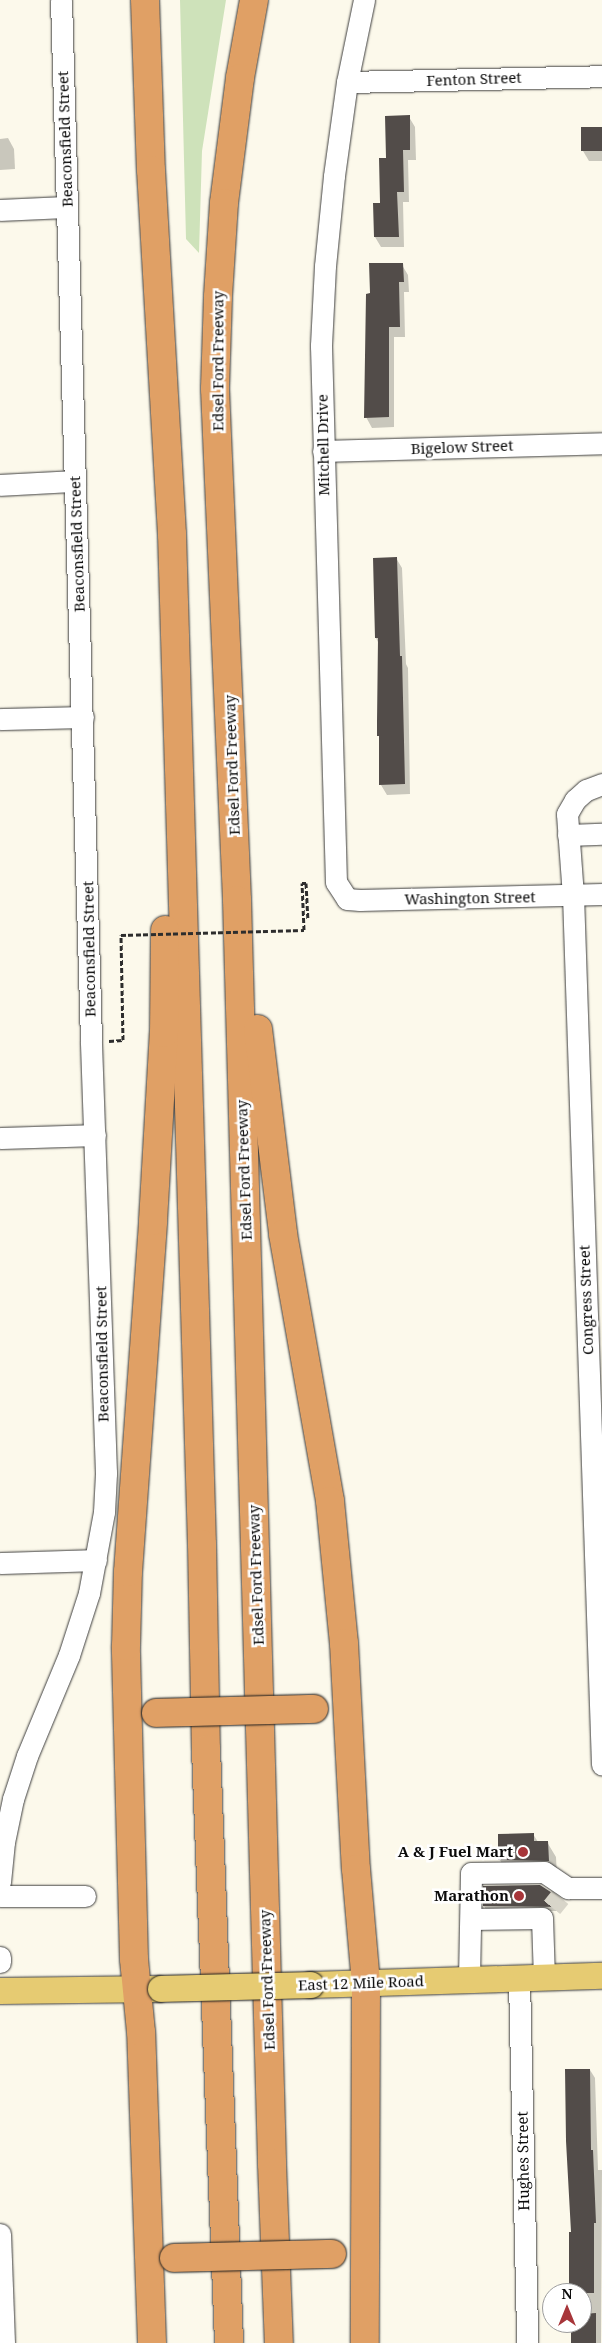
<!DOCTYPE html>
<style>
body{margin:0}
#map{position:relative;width:602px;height:2343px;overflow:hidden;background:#fcf9eb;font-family:"Noto Serif",serif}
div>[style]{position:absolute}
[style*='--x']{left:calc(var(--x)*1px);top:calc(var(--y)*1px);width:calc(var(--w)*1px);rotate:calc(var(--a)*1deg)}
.green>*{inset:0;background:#cee2ba}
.shadow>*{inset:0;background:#0003}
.building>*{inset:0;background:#524c49;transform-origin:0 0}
.minor-tunnel>*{height:21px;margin-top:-10.5px;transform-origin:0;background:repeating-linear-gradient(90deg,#d8d5c9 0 21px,transparent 0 32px)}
.path>*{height:3px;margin-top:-1.5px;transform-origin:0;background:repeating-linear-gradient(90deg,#2d2d2d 0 5px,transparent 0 7.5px)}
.roads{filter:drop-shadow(0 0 1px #3e3e3e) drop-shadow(0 0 1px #3e3e3e)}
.minor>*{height:21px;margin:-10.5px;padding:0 10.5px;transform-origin:10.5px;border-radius:10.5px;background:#fff}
.major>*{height:26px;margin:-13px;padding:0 13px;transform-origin:13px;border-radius:13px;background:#e6cb72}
.highway>*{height:28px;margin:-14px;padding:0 14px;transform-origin:14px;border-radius:14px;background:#e0a065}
.path-bridge>*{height:3px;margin-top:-1.5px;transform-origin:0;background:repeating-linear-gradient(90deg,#2d2d2d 0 5px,transparent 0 7.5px)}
.bridges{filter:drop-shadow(0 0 1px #1c1c1c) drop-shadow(0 0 1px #1c1c1c)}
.major-bridge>*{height:26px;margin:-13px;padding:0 13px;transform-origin:13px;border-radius:13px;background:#e6cb72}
.highway-bridge>*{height:28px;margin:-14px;padding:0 14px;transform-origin:14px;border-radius:14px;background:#e0a065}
.dots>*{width:14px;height:14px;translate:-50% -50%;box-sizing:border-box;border:2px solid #fff;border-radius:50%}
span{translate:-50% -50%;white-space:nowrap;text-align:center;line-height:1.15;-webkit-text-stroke:5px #fff;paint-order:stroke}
.street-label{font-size:15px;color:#0b0b0b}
.poi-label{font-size:15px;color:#0b0b0b;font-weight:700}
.right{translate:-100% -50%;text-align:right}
.north{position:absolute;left:542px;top:2283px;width:50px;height:50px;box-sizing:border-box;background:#fff;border:1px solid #9d9d9d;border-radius:50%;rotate:0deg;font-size:14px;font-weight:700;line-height:20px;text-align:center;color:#0b0b0b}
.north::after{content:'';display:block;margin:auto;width:18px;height:22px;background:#a7363a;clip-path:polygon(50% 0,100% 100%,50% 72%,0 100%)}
</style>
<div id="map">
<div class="green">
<i style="clip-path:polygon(180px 0,226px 0,202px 151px,199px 253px,186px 239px)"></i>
</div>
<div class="shadow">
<i style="clip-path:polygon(409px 117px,415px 127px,416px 160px,408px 160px,409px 202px,403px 202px,404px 247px,381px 247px,375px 237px,375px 204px,381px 204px,388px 159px)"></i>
<i style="clip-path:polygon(602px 129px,602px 161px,589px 161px,583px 151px)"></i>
<i style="clip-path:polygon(8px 138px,14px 149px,15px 169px,0 170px,0 139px)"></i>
<i style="clip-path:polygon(402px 265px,408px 275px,409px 292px,404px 292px,405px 337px,394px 337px,394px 427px,372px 428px,366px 417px,371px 295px)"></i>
<i style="clip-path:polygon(396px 558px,402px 568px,406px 664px,408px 668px,410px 794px,387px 795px,381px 785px,379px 644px,376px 638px,374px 559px)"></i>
<i style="clip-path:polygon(533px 1834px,538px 1842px,547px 1842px,556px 1857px,557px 1876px,509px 1875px,500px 1860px)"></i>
<i style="clip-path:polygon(559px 1899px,562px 1911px,487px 1911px,484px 1906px)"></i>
<i style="clip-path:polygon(590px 2070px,595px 2078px,598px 2170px,602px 2170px,601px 2343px,574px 2343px,572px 2323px,582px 2323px,582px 2293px,571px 2293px,572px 2233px)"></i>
</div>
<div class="building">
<i style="clip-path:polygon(410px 115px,410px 150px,403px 150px,404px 192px,397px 192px,399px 237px,374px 237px,373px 203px,380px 203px,379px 158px,386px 158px,385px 116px)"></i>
<i style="left:602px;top:127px;width:24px;height:21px;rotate:90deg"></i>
<i style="clip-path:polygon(369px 263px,403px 263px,404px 282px,399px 282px,400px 327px,389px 327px,389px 417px,364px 418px,366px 294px,370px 293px)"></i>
<i style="clip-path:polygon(397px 557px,400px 656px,402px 656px,405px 784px,379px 785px,379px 736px,377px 736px,377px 722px,378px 638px,375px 638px,373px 558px)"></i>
<i style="clip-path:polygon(534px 1833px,534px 1841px,548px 1841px,549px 1861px,498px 1860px,498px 1834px)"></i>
<i style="clip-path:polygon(540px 1885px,560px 1898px,560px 1907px,483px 1906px,483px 1886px)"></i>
<i style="clip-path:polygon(565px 2069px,590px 2069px,591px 2150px,593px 2150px,596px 2223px,594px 2223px,594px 2293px,569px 2293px,569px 2232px,571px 2232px,566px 2141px)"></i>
<i style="clip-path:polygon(596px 2313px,596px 2343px,571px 2343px,571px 2323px,582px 2323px,582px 2314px)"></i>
</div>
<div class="minor-tunnel">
<i style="--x:552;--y:1907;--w:13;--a:-51"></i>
</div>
<div class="path">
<i style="--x:304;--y:930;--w:47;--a:-92.4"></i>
<i style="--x:302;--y:883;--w:4;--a:0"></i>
<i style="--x:306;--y:883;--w:36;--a:87"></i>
<i style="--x:109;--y:1041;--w:14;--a:-4"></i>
<i style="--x:123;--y:1040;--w:105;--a:-91.1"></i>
</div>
<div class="roads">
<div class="minor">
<i style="--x:364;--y:0;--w:84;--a:101.7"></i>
<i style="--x:347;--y:82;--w:95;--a:97.9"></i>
<i style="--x:334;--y:176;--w:90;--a:95.7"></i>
<i style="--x:325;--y:266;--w:80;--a:92.9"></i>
<i style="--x:321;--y:346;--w:536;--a:88.4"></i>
<i style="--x:336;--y:882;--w:20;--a:57"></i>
<i style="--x:347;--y:899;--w:13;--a:4"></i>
<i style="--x:360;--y:900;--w:242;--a:-1.4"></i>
<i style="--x:347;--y:82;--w:255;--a:-1.3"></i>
<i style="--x:0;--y:210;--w:66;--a:-2.6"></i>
<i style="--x:323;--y:451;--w:279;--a:-1.6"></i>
<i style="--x:0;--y:485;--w:75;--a:-3.1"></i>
<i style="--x:0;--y:719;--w:83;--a:-1.4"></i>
<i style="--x:602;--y:784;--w:17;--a:159"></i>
<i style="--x:586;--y:790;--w:15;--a:138"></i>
<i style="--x:575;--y:800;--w:16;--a:120"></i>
<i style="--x:567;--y:814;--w:81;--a:85.8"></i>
<i style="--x:573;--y:895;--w:870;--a:88.09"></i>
<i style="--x:568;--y:835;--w:34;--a:-2"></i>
<i style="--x:0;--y:1138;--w:95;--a:-1.8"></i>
<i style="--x:0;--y:1563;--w:96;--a:-1.8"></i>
<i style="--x:0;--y:1882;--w:40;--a:-84.3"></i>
<i style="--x:4;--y:1842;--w:44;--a:-78.2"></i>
<i style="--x:13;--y:1799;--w:45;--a:-72"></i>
<i style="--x:27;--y:1756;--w:109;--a:-67.4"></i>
<i style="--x:69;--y:1655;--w:65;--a:-72.1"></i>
<i style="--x:89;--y:1593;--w:82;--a:-79.5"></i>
<i style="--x:104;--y:1512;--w:39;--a:-87"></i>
<i style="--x:106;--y:1473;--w:432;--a:-92"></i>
<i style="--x:91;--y:1041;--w:1041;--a:-91.65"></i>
<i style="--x:0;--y:1896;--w:85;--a:0"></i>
<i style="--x:471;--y:1919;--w:71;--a:-0.8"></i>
<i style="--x:542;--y:1918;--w:60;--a:88.1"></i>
<i style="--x:0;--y:1957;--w:5;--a:90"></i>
<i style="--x:469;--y:1979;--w:106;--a:-88.9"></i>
<i style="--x:471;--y:1873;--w:73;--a:-0.8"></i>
<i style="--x:544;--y:1872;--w:29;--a:34"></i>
<i style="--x:568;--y:1888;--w:34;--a:0"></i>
<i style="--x:519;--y:1979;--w:364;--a:88.7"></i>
<i style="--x:0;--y:2234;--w:109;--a:87.9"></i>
</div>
<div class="major">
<i style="--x:311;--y:1985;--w:291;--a:-1.8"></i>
<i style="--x:0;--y:1991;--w:158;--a:-0.7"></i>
</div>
<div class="highway">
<i style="--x:145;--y:0;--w:170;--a:88"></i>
<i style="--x:151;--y:170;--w:365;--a:86.7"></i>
<i style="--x:172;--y:534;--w:1010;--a:88.3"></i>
<i style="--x:202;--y:1544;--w:205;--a:88.9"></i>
<i style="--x:206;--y:1749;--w:594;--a:87.78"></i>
<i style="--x:254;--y:0;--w:79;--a:100.2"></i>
<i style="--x:240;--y:78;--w:126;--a:97.3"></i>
<i style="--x:224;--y:203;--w:94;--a:93.7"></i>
<i style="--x:218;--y:297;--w:92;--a:91.9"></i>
<i style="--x:215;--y:389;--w:511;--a:87.53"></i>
<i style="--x:237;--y:900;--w:1264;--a:88.41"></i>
<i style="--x:272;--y:2164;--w:179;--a:87.8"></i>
<i style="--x:258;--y:1029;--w:207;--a:83"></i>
<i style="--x:283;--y:1234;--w:271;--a:80"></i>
<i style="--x:330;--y:1501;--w:143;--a:84.4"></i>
<i style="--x:344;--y:1643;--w:226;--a:87"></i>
<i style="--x:356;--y:1869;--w:115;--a:85"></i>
<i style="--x:366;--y:1984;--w:359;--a:90.2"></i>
<i style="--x:152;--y:2343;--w:311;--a:-92"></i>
<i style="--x:141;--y:2032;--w:73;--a:-95.5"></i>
<i style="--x:134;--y:1959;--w:313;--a:-91.5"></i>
<i style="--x:126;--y:1646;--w:74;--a:-88.5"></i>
<i style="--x:128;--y:1572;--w:352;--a:-85.9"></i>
<i style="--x:153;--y:1221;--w:188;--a:-86.7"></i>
<i style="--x:164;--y:1033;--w:103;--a:-89.4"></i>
</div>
</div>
<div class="path-bridge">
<i style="--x:121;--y:935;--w:183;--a:-1.6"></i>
</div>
<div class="bridges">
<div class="major-bridge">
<i style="--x:161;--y:1989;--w:150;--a:-1.5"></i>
</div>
<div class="highway-bridge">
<i style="--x:156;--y:1713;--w:158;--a:-1.5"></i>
<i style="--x:174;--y:2258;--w:158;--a:-1.5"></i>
</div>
</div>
<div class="dots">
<i style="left:523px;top:1852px;background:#a7363a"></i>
<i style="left:519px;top:1896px;background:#a7363a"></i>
</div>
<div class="street-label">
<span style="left:474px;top:79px;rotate:-2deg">Fenton Street</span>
<span style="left:65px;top:139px;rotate:-92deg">Beaconsfield Street</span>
<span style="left:218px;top:361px;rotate:-90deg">Edsel Ford Freeway</span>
<span style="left:323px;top:445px;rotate:-91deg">Mitchell Drive</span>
<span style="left:462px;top:447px;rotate:-2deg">Bigelow Street</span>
<span style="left:77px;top:544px;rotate:-92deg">Beaconsfield Street</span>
<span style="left:232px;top:765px;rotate:-92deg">Edsel Ford Freeway</span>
<span style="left:470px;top:898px;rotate:-1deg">Washington Street</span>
<span style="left:89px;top:949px;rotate:-91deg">Beaconsfield Street</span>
<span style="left:244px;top:1170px;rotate:-92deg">Edsel Ford Freeway</span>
<span style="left:586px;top:1300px;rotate:-92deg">Congress Street</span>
<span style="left:102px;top:1354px;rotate:-91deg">Beaconsfield Street</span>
<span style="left:256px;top:1575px;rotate:-92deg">Edsel Ford Freeway</span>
<span style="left:267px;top:1980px;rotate:-92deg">Edsel Ford Freeway</span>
<span style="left:361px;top:1983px;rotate:-2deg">East 12 Mile Road</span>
<span style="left:523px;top:2161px;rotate:-91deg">Hughes Street</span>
</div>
<div class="poi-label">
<span class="right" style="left:513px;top:1852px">A &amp; J Fuel Mart</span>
<span class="right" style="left:509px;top:1896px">Marathon</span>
</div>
<div class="north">N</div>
</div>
